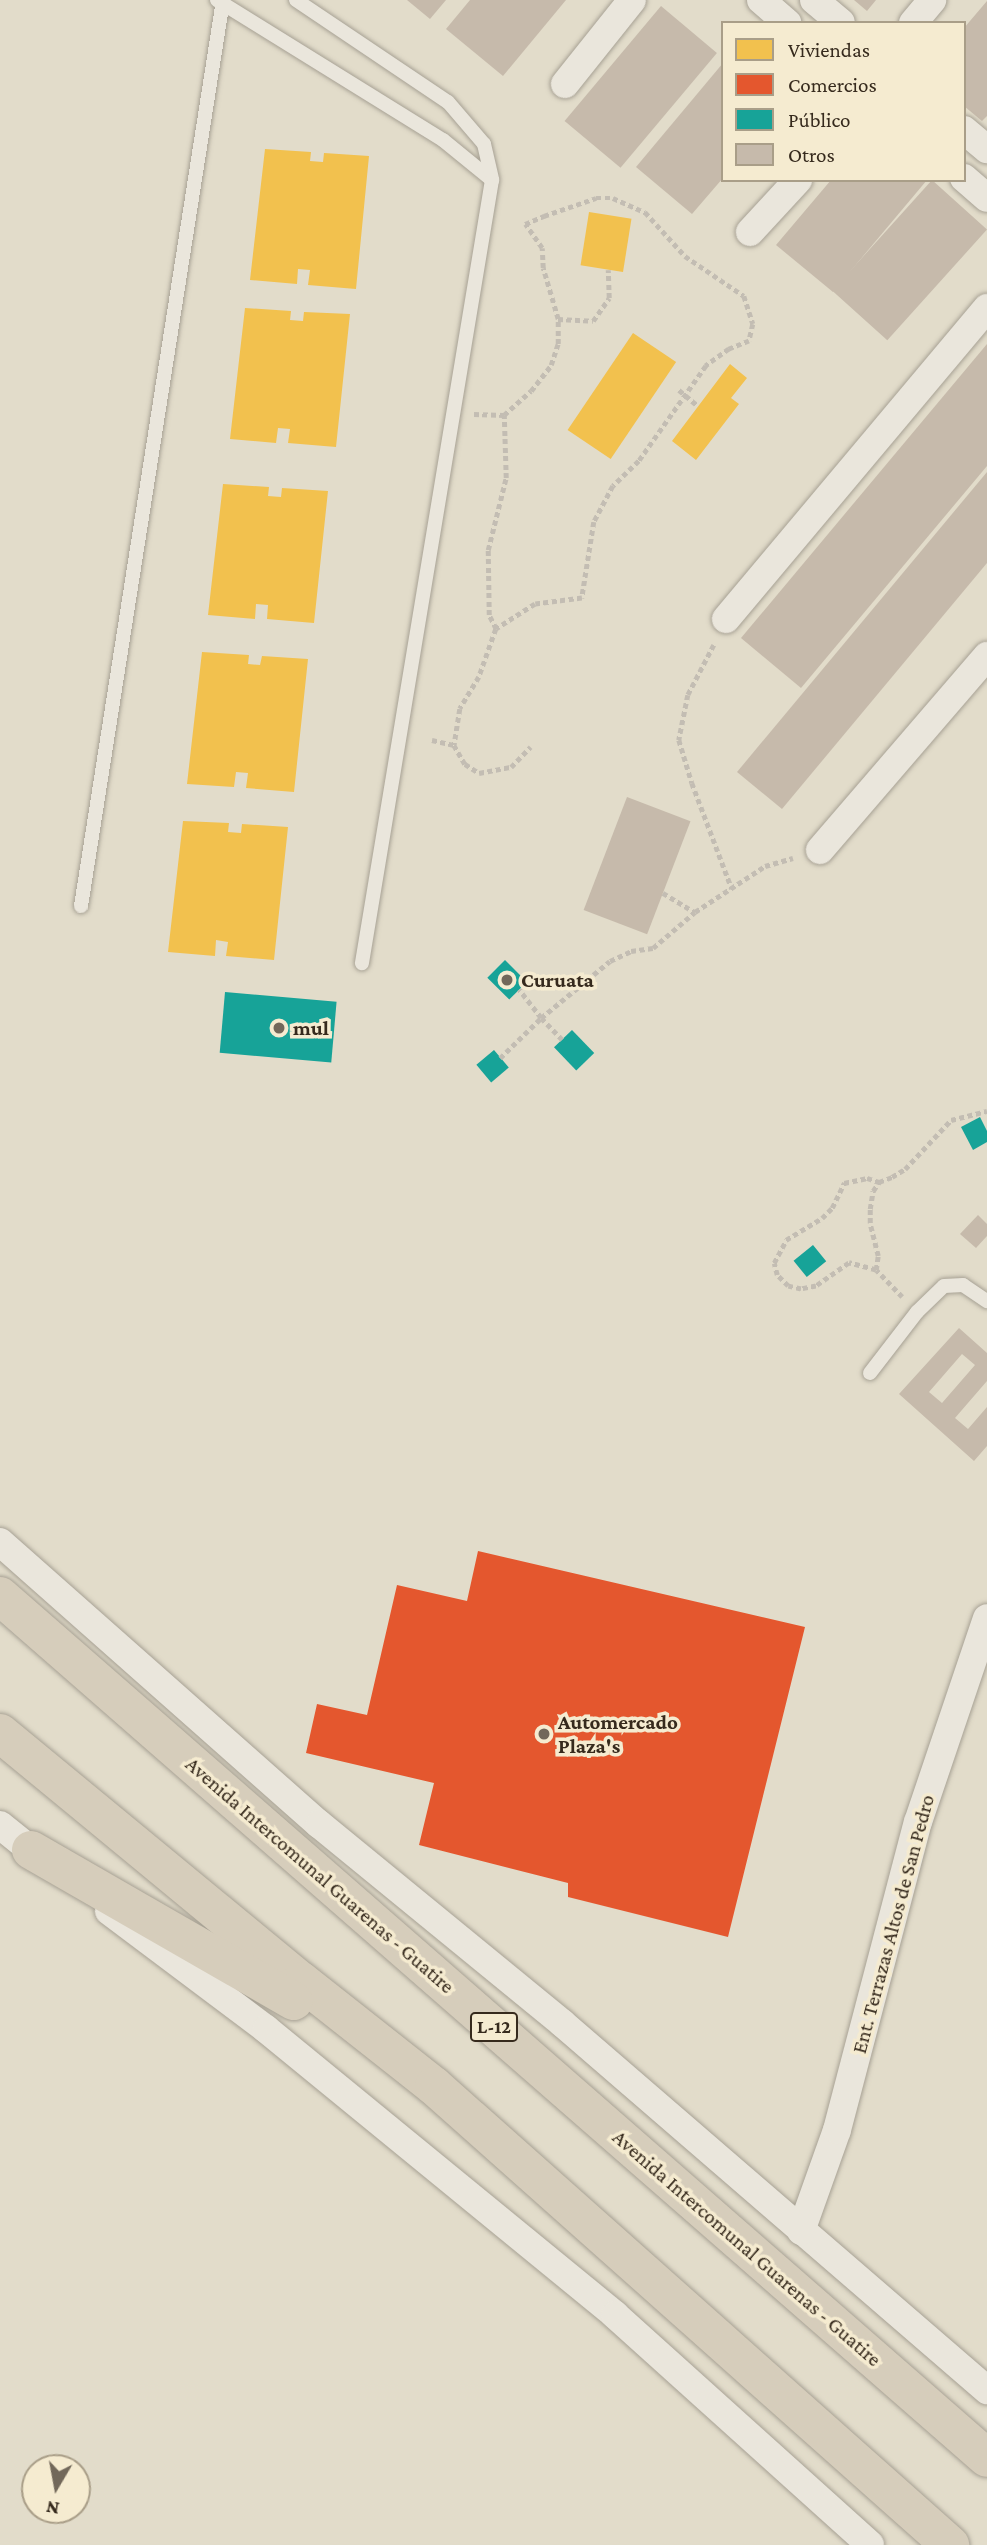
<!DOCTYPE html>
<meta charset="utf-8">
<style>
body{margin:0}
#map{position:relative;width:987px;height:2545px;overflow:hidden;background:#e2dcca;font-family:"Crimson Pro",serif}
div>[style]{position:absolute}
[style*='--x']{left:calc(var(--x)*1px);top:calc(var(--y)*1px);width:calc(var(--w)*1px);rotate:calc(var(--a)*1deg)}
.homes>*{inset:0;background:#f2c14e;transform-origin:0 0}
.shops>*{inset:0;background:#e4572e}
.public>*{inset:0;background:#17a398;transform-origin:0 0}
.building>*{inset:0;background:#c6baab;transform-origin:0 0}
.path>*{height:4.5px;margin-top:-2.25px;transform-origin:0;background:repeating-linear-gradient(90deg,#c3bdb3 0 5px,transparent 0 8.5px)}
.roads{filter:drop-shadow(0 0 2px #a7a194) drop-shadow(0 0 2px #a7a194)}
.lane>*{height:14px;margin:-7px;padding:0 7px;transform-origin:7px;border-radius:7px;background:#eae6dc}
.street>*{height:28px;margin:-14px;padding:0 14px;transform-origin:14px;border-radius:14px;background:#eae6dc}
.highway>*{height:38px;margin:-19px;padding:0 19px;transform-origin:19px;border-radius:19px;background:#d6cdbb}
.dots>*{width:19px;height:19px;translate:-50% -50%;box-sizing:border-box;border:4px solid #f5ebd0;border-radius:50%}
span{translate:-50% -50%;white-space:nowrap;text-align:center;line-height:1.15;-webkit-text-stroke:7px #f5ebd0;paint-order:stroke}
.shield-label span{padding:2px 5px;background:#f5ebd0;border:2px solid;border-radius:5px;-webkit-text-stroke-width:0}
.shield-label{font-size:19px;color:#362a1d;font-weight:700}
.poi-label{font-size:21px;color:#362a1d;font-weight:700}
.left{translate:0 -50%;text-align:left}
.street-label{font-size:21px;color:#362a1d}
.legend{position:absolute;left:721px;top:21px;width:245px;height:161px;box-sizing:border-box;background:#f5ebd0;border:2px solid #a99e88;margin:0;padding:9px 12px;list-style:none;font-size:21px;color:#362a1d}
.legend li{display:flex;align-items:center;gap:14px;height:35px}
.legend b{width:35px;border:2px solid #a99e88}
.north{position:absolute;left:21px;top:2454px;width:70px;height:70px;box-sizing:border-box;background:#f5ebd0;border:2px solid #a99e88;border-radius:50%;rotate:190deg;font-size:19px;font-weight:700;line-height:28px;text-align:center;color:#362a1d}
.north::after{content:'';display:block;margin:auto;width:24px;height:32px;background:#72685a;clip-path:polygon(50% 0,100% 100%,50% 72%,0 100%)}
</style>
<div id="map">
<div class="homes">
<i style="clip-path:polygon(265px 149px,311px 152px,310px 161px,323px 162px,324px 153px,369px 156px,356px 289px,308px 285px,310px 270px,298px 269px,297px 284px,250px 280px)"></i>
<i style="left:589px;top:212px;width:43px;height:54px;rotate:9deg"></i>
<i style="clip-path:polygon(245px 308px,291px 311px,290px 320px,303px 321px,304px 312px,350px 314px,336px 447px,288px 443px,290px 429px,278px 428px,276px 443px,230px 439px)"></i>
<i style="left:633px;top:333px;width:52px;height:117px;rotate:34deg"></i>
<i style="clip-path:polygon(730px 364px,747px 378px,731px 398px,739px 404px,696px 460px,672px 441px)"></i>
<i style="clip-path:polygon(223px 484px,269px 487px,268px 496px,281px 497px,282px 488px,328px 491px,314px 623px,267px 619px,268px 605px,256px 604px,255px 619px,208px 615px)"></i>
<i style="clip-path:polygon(202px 652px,249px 655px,248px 664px,260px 665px,262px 656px,308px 659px,294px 792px,246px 788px,248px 773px,236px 772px,234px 787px,187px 784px)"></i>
<i style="clip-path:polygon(183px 821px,229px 823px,228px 832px,241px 833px,242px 824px,288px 827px,274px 960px,226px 956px,228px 942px,216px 940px,215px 956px,168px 952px)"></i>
</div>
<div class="shops">
<i style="clip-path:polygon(478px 1551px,805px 1627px,728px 1937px,568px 1897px,568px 1883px,419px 1845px,434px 1783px,306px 1753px,317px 1704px,367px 1715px,397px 1585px,467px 1601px)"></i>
</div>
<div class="public">
<i style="left:505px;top:960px;width:31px;height:25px;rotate:45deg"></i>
<i style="left:225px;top:992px;width:112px;height:61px;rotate:5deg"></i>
<i style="left:572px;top:1030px;width:32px;height:25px;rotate:46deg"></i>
<i style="left:494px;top:1050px;width:23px;height:23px;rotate:50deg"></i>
<i style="clip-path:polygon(980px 1117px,987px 1131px,987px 1142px,973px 1150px,961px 1127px)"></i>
<i style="left:813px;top:1245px;width:21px;height:25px;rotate:51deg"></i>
</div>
<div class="building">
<i style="clip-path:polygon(407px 0,446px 0,430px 19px)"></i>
<i style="clip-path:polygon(470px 0,566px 0,503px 76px,446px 29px)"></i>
<i style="clip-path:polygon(854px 0,876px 0,867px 11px)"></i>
<i style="clip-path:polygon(987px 1px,987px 116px,982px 121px,964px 106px,964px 28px)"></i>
<i style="left:661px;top:6px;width:73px;height:150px;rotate:40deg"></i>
<i style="clip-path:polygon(723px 63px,723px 178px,692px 214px,636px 167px)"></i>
<i style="clip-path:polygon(831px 180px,927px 180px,833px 292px,776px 245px)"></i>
<i style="left:932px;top:180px;width:74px;height:149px;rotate:42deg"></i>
<i style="clip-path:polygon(987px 344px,987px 466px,801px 688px,741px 638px)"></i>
<i style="clip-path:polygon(987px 472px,987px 563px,782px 809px,737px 772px)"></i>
<i style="left:627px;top:797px;width:68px;height:121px;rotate:21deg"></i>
<i style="clip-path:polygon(978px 1215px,987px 1224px,987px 1236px,976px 1248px,960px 1234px)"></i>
<i style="clip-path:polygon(evenodd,959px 1328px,987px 1353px,987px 1381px,955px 1418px,968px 1429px,987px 1407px,987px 1446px,974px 1461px,899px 1394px,959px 1328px,962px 1354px,975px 1365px,942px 1403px,929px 1392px,962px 1354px)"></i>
</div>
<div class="path">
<i style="--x:558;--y:319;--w:35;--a:3"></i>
<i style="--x:593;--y:321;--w:28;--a:-55"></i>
<i style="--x:609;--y:298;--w:28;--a:-92"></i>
<i style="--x:679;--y:390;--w:25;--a:40"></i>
<i style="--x:474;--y:414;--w:30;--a:2"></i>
<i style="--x:504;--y:415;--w:36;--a:-42"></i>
<i style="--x:531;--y:391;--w:33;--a:-52"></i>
<i style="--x:551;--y:365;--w:22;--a:-72"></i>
<i style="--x:558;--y:344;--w:25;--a:-90"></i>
<i style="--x:558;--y:319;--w:53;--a:-106.4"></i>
<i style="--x:543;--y:268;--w:20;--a:-93"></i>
<i style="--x:542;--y:248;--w:29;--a:-125"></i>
<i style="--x:525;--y:224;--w:21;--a:-23"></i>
<i style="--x:544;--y:216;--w:55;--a:-19.1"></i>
<i style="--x:596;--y:198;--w:17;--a:0"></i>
<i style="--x:613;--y:198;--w:35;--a:24"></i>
<i style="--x:645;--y:212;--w:59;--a:47.7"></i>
<i style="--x:685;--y:256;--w:71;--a:34.1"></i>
<i style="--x:744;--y:296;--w:29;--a:72"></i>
<i style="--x:753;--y:324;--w:17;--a:103"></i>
<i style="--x:749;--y:341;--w:22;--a:158"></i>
<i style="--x:729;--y:349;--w:29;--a:144"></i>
<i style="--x:706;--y:366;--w:116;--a:125.2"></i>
<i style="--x:639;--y:461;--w:36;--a:136"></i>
<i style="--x:613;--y:486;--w:41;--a:117.8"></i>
<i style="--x:594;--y:522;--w:77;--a:99"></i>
<i style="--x:582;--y:598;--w:47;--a:172.7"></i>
<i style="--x:535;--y:604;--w:46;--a:147.3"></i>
<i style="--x:496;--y:629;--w:51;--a:109.5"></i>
<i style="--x:479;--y:677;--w:37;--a:121"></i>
<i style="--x:460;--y:709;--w:36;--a:99"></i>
<i style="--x:454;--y:745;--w:22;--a:60"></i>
<i style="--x:465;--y:764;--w:17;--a:33"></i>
<i style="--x:479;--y:773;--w:33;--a:-11"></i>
<i style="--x:511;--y:767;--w:28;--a:-46"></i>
<i style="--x:496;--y:629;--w:16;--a:-117"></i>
<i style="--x:489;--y:615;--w:65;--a:-90.9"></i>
<i style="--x:488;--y:550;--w:74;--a:-76"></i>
<i style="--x:506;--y:478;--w:63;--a:-91.8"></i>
<i style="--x:714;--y:645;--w:56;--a:117.5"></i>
<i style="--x:688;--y:695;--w:46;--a:101.3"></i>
<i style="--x:679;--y:740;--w:45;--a:73.2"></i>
<i style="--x:692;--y:783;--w:113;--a:69.3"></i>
<i style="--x:432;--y:740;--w:23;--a:13"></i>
<i style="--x:663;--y:893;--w:37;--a:31"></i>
<i style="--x:562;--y:1040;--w:30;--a:-134"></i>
<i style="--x:541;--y:1018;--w:89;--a:-39.6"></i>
<i style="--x:610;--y:961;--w:23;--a:-25"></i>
<i style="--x:631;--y:951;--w:22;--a:-8"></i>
<i style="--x:653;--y:948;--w:55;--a:-40.6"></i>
<i style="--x:695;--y:912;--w:84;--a:-33.3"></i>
<i style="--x:765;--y:866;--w:29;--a:-16"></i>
<i style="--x:500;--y:1058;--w:57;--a:-44.3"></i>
<i style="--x:541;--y:1018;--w:36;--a:-128"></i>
<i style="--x:876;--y:1270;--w:14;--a:-82"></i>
<i style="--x:878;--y:1256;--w:34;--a:-104"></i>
<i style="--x:870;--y:1223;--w:14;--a:-90"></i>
<i style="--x:870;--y:1209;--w:18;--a:-81"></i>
<i style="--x:873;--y:1191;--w:11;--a:-56"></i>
<i style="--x:902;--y:1297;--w:37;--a:-134"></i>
<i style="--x:876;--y:1270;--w:28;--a:-165"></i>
<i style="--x:849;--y:1263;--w:40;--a:145.1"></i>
<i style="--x:816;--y:1286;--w:15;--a:169"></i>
<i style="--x:801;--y:1289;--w:13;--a:-167"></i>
<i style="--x:788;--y:1286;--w:16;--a:-135"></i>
<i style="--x:777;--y:1275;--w:12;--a:-104"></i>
<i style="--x:774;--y:1263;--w:26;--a:-62"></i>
<i style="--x:786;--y:1240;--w:42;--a:-31.4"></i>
<i style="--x:822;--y:1218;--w:14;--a:-45"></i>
<i style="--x:832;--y:1208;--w:28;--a:-64"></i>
<i style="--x:844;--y:1183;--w:24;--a:-12"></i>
<i style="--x:867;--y:1178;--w:13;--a:18"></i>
<i style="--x:879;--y:1182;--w:14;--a:-21"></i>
<i style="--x:892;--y:1177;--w:15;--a:-32"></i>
<i style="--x:905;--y:1169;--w:67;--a:-46.8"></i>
<i style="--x:951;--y:1120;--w:37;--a:-14"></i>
</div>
<div class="roads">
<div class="lane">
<i style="--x:217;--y:0;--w:266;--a:31.8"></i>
<i style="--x:443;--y:140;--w:63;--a:39.2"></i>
<i style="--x:296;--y:0;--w:183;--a:33.9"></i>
<i style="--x:448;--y:102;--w:55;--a:49.4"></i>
<i style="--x:484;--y:144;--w:37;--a:77"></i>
<i style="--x:492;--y:180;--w:794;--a:99.43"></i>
<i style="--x:81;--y:906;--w:917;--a:-81.09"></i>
<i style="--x:870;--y:1373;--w:77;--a:-52.4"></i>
<i style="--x:917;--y:1312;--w:37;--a:-44"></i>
<i style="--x:944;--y:1286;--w:19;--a:-3"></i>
<i style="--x:963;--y:1285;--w:29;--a:34"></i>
</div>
<div class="street">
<i style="--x:761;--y:0;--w:35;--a:41"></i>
<i style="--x:814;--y:0;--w:35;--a:40"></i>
<i style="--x:913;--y:23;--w:30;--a:-50"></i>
<i style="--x:565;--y:84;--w:107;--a:-51.4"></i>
<i style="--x:964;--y:130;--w:30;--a:40"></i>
<i style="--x:964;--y:178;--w:30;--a:41"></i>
<i style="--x:750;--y:232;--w:71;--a:-47.3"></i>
<i style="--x:726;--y:619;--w:406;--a:-50"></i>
<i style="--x:820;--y:850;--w:256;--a:-49.3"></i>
<i style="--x:0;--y:1542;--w:426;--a:41.5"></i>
<i style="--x:319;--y:1824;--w:314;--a:39.3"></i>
<i style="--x:562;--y:2023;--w:562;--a:40.81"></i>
<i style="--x:0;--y:1825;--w:59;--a:38.8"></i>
<i style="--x:109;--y:1911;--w:196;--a:36.9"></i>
<i style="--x:266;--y:2029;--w:451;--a:39.3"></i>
<i style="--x:615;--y:2315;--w:343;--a:42"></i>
<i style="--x:801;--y:2231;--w:107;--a:-70.4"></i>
<i style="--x:837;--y:2130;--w:318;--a:-75.3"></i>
<i style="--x:918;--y:1822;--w:215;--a:-71.3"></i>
</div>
<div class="highway">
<i style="--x:0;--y:1596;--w:1310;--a:41.13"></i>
<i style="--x:0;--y:1733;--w:390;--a:39.5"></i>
<i style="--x:301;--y:1981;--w:169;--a:38.3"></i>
<i style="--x:434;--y:2086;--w:691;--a:41.65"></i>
<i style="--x:31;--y:1850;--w:303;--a:29.9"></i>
</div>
</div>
<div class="dots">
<i style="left:507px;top:980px;background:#72685a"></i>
<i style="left:279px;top:1028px;background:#72685a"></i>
<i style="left:544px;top:1734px;background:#72685a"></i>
</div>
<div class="shield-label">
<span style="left:494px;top:2027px">L-12</span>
</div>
<div class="poi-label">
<span class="left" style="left:521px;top:980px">Curuata</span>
<span class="left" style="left:293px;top:1028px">mul</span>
<span class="left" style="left:558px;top:1734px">Automercado<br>Plaza's</span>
</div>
<div class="street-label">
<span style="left:320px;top:1875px;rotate:41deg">Avenida Intercomunal Guarenas - Guatire</span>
<span style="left:893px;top:1924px;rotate:-75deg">Ent. Terrazas Altos de San Pedro</span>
<span style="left:747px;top:2248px;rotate:41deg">Avenida Intercomunal Guarenas - Guatire</span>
</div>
<ul class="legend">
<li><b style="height:19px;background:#f2c14e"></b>Viviendas</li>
<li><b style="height:19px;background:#e4572e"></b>Comercios</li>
<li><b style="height:19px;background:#17a398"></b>Público</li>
<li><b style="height:19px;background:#c6baab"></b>Otros</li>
</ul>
<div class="north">N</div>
</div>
